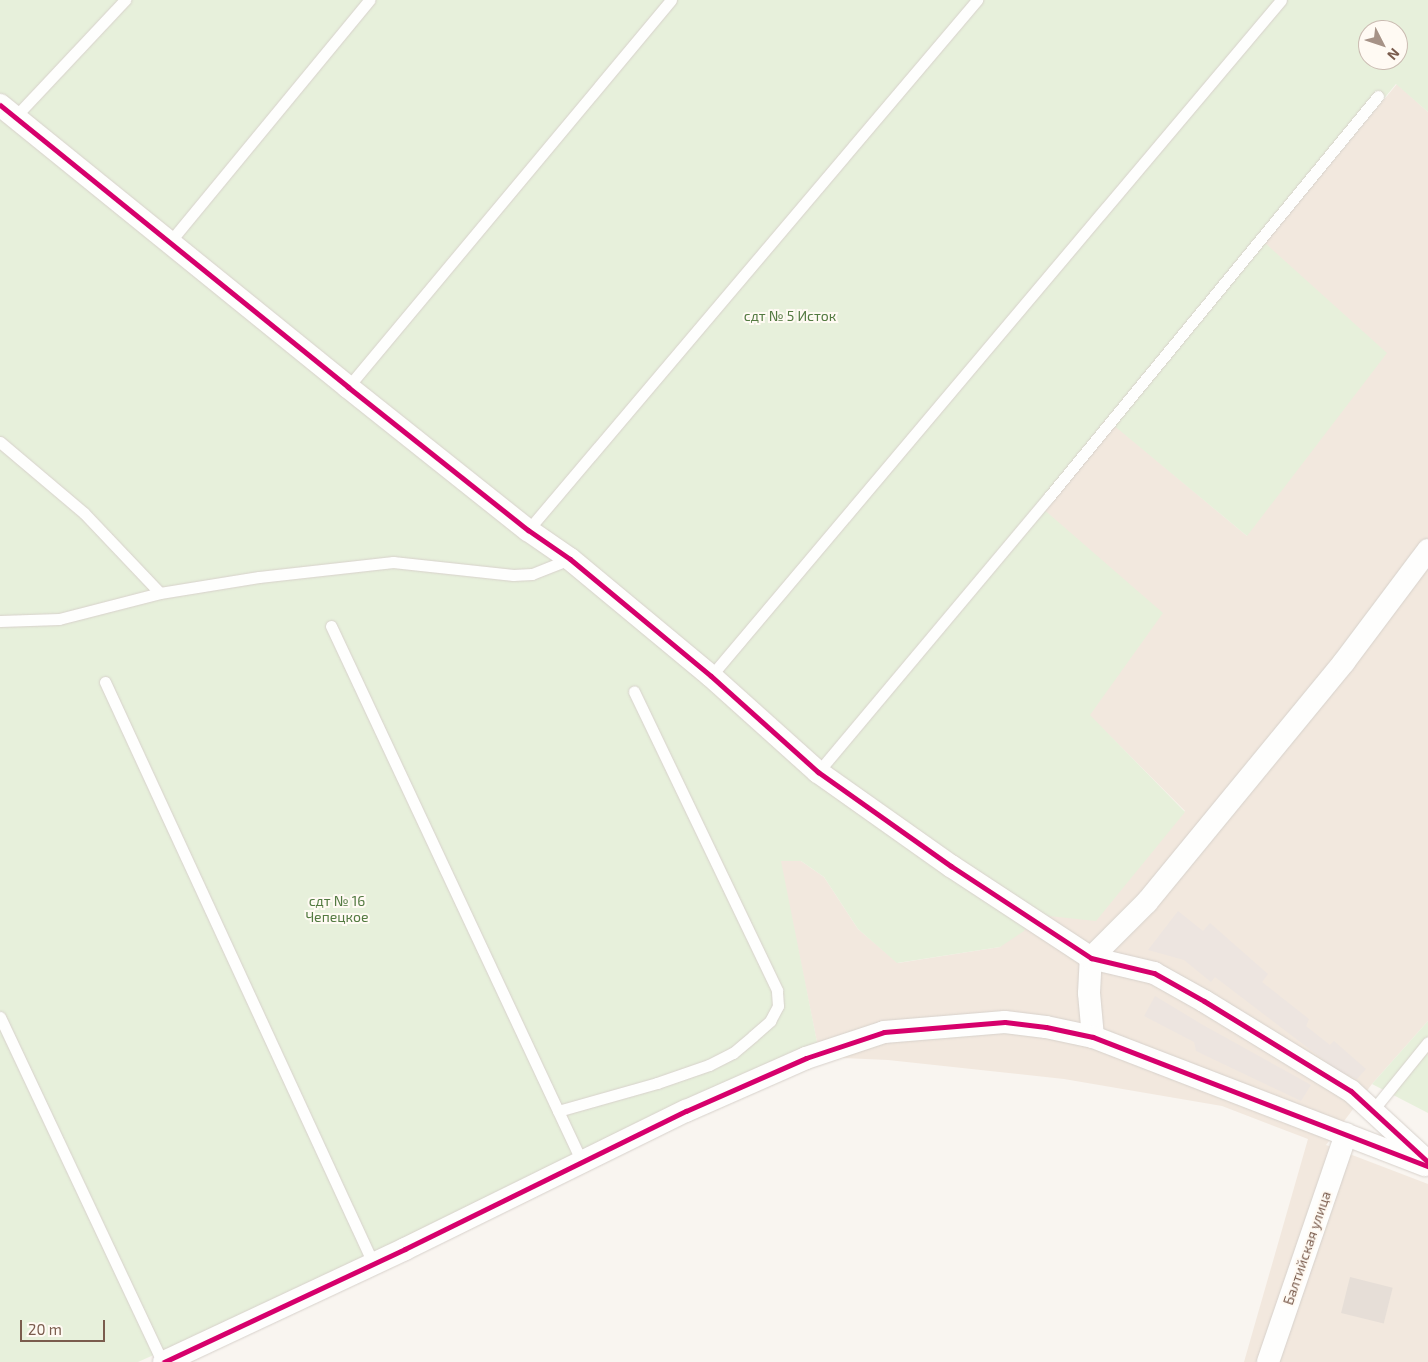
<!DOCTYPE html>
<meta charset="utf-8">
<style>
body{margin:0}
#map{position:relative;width:1428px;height:1362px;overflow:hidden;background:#f9f5f0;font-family:"Exo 2",sans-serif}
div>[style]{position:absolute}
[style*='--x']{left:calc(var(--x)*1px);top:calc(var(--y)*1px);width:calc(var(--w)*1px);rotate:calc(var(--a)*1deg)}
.residential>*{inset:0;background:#f2e8de}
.industrial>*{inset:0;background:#ede5e0}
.green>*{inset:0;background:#e7f0db}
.building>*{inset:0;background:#e6ded7;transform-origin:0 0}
.roads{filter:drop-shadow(0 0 1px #d7d1cb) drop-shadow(0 0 1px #d7d1cb)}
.service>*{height:11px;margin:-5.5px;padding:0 5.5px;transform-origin:5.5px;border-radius:5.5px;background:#fefefd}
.minor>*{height:22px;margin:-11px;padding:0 11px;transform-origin:11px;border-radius:11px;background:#fefefd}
.cycleway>*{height:5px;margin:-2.5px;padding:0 2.5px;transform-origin:2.5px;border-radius:2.5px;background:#d6006c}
span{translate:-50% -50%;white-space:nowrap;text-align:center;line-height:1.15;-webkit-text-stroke:4px #fffaf3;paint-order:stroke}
.park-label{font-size:14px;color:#537a41}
.street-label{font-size:14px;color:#7a5c4d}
.north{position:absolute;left:1358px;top:20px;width:50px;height:50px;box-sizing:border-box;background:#fffaf3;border:1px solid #cabbb1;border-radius:50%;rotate:131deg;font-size:14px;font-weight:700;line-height:20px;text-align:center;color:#7a5c4d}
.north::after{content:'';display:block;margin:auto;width:18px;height:22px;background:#a69286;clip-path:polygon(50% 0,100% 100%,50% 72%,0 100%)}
.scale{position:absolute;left:20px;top:1320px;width:85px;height:22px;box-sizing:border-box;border:2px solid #7a5c4d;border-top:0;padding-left:6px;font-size:15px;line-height:18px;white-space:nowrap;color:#7a5c4d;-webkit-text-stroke:4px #fffaf3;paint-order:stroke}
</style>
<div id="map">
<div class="residential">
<i style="clip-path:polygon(1397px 84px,1428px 112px,1428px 1021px,1372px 1084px,1326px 1145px,1428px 1184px,1428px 1362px,1244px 1362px,1308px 1139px,1222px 1106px,1064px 1079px,888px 1060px,820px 1057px,780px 861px,801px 861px,824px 877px,858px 929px,898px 963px,1000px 947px,1030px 914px,1185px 811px,1089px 715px,1041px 508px,1106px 418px,1247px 536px,1265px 243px)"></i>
</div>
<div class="industrial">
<i style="clip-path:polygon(1178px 911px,1203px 931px,1210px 923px,1268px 974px,1262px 982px,1309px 1019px,1306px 1026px,1330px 1045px,1334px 1041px,1366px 1069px,1357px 1079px,1338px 1071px,1215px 977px,1211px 982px,1184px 960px,1148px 950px)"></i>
<i style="clip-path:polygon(1155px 996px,1203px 1025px,1311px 1085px,1301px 1101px,1196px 1051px,1194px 1042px,1144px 1016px)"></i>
</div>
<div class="green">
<i style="clip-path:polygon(evenodd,0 0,1428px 0,1428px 112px,1396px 84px,1265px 243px,1387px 353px,1247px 536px,1106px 419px,1041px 507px,1163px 613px,1090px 715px,1185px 812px,1096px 921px,1030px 914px,1024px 931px,1000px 947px,897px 963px,858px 929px,824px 877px,801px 861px,781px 861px,820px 1057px,138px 1362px,0 1362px,0 0,1368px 30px,1398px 30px,1398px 60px,1368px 60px,1368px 30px)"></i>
<i style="clip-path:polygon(1428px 1021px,1428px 1113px,1372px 1084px)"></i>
</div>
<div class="building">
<i style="left:1350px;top:1277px;width:44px;height:37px;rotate:14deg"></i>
</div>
<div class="roads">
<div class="service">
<i style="--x:15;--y:117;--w:161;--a:-46.8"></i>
<i style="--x:169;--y:243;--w:315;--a:-50.5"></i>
<i style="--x:348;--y:387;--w:504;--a:-50.15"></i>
<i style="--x:0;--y:442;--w:110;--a:40.2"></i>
<i style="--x:84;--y:513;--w:110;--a:46.5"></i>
<i style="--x:528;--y:530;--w:695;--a:-49.73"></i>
<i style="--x:0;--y:621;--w:59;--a:-1.9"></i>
<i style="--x:59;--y:619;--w:104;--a:-14.4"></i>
<i style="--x:160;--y:593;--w:100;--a:-9.2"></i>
<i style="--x:259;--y:577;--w:135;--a:-6.4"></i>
<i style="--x:393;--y:562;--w:121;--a:6.2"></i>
<i style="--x:513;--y:575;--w:19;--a:-3"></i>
<i style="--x:532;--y:574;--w:41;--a:-21.5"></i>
<i style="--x:331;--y:626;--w:592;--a:64.91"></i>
<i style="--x:711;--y:676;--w:884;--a:-49.86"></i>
<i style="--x:105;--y:682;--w:640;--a:65.24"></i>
<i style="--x:818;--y:772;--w:358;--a:-50"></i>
<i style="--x:1048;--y:498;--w:520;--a:-50.62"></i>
<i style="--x:0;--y:1017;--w:381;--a:64.8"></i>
<i style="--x:1373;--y:1110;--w:87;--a:-51"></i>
<i style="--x:558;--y:1111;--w:103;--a:-15.8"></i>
<i style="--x:657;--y:1083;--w:55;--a:-19.1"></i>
<i style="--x:709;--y:1065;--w:27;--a:-27"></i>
<i style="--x:733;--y:1053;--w:26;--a:-40"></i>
<i style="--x:753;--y:1036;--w:23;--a:-41"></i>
<i style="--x:770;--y:1021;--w:17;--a:-62"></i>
<i style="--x:778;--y:1006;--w:16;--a:-94"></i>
<i style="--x:777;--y:990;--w:331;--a:-115.6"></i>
</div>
<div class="minor">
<i style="--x:0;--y:105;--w:448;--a:39"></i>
<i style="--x:348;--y:387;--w:230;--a:38.5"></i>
<i style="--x:528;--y:530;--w:51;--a:34.6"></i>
<i style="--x:570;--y:559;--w:183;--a:39.7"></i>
<i style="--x:711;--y:676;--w:144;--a:41.9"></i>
<i style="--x:818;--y:772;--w:163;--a:35.3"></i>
<i style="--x:951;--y:866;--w:168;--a:33.3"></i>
<i style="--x:1091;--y:958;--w:65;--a:13.4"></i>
<i style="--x:1154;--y:973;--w:57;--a:29.2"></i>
<i style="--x:1204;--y:1001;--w:172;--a:31.5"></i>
<i style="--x:1351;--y:1091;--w:105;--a:42.7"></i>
<i style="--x:1093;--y:1037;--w:44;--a:-95.2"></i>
<i style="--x:1089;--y:993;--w:35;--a:-87"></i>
<i style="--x:1091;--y:958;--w:79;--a:-45"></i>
<i style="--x:1147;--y:902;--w:310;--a:-50.6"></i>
<i style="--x:1344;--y:662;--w:140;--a:-53.1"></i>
<i style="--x:164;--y:1362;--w:266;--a:-25.1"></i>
<i style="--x:405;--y:1249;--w:313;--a:-26.2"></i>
<i style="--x:686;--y:1111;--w:131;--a:-23.8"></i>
<i style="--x:806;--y:1058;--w:82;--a:-18.4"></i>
<i style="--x:884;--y:1032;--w:121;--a:-4.7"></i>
<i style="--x:1005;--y:1022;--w:41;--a:7"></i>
<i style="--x:1046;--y:1027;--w:48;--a:12"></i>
<i style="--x:1093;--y:1037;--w:356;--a:21.1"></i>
<i style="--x:1268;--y:1362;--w:241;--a:-71.1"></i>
</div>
</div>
<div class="cycleway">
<i style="--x:0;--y:105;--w:448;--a:39"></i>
<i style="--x:348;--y:387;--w:230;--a:38.5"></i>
<i style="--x:528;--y:530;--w:51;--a:34.6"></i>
<i style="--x:570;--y:559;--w:183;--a:39.7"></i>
<i style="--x:711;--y:676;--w:144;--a:41.9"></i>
<i style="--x:818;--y:772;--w:163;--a:35.3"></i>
<i style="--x:951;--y:866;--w:168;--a:33.3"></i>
<i style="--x:1091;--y:958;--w:65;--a:13.4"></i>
<i style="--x:1154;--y:973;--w:57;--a:29.2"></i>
<i style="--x:1204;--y:1001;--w:172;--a:31.5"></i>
<i style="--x:1351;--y:1091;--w:105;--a:42.7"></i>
<i style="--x:164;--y:1362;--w:266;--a:-25.1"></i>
<i style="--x:405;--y:1249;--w:313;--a:-26.2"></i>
<i style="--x:686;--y:1111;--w:131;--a:-23.8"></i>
<i style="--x:806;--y:1058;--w:82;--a:-18.4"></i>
<i style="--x:884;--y:1032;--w:121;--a:-4.7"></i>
<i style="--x:1005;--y:1022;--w:41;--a:7"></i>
<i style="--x:1046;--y:1027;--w:48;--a:12"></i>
<i style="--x:1093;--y:1037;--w:359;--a:21.1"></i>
</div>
<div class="park-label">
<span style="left:790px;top:316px">сдт № 5 Исток</span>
<span style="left:337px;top:909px">сдт № 16<br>Чепецкое</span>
</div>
<div class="street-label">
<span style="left:1307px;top:1248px;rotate:-71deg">Балтийская улица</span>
</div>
<div class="north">N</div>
<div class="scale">20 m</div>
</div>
